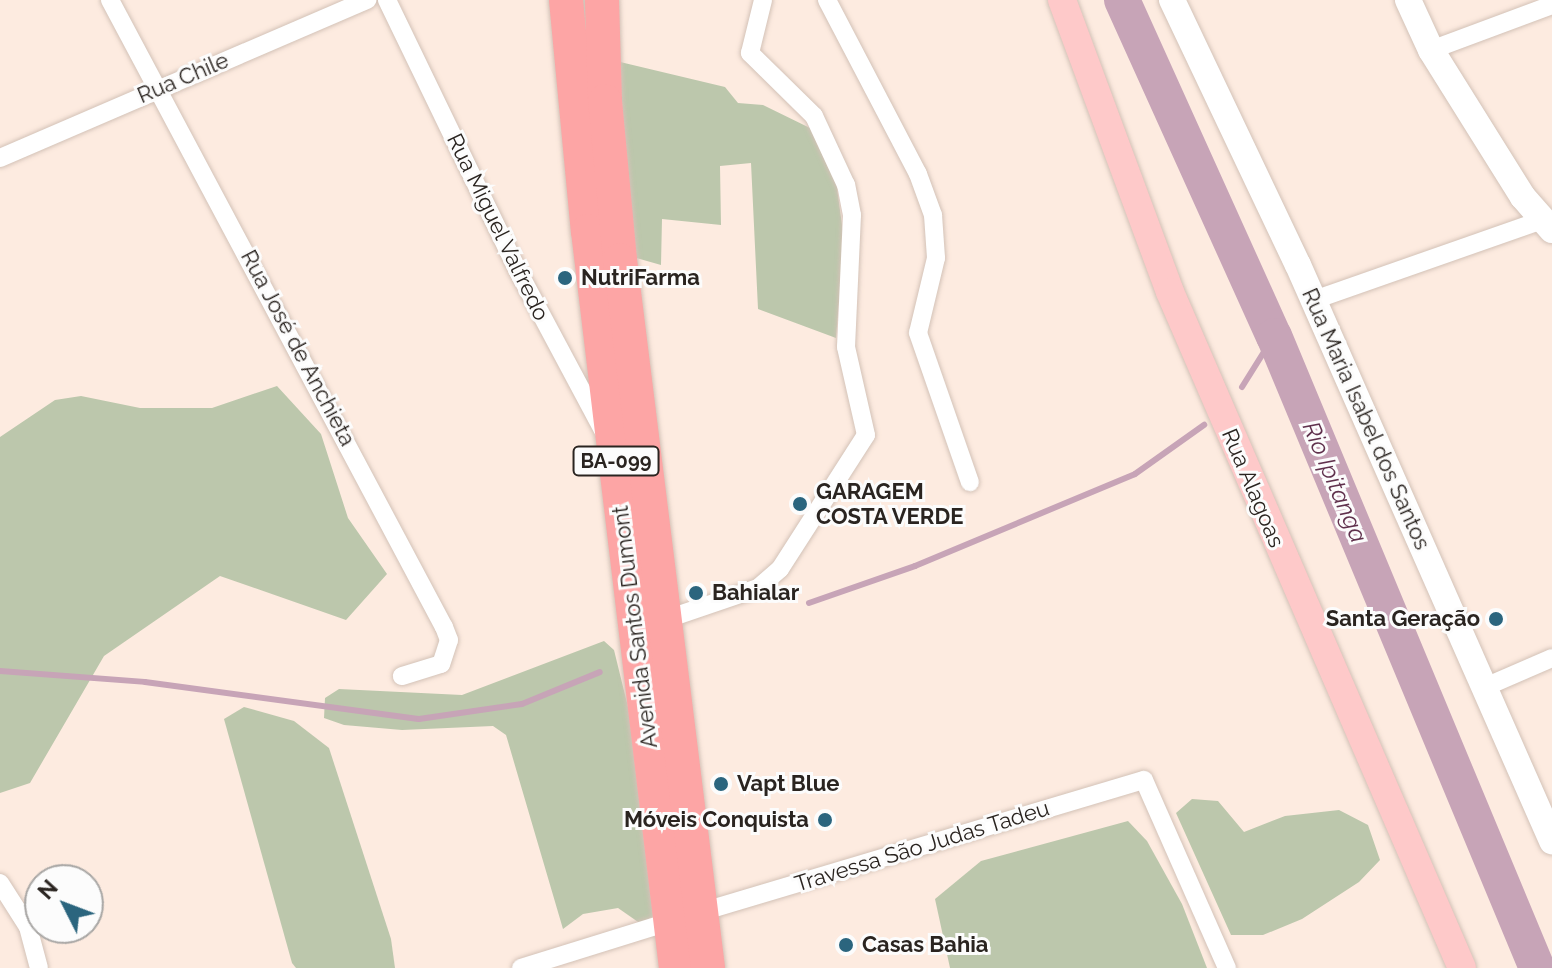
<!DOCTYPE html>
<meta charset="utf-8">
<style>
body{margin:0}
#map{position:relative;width:1552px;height:968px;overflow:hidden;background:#fdebe0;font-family:Raleway,sans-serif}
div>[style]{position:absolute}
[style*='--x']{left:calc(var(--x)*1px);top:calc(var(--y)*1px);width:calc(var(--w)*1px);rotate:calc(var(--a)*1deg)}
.green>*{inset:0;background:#bcc7ac}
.stream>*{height:6px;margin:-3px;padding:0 3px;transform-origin:3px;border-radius:3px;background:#c7a4b7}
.river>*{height:36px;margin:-18px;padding:0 18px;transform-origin:18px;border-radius:18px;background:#c7a4b7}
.roads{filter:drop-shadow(0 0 2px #d3c2b7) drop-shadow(0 0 2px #d3c2b7)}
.street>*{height:18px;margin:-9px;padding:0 9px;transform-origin:9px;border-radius:9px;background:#fff}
.secondary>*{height:26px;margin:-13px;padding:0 13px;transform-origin:13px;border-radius:13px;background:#fff}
.primary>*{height:28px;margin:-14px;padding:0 14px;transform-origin:14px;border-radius:14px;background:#fec9c9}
.highway>*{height:34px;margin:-17px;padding:0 17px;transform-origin:17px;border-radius:17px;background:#fda5a5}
.dots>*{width:22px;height:22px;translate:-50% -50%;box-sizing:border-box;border:4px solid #fcfcfc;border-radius:50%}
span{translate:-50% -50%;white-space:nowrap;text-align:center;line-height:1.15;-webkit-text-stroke:6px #fcfcfc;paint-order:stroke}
.shield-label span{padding:2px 6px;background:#fcfcfc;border:2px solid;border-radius:6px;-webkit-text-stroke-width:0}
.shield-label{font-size:20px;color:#2a2420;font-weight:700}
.street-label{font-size:22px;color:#2a2420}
.poi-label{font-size:22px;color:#2a2420;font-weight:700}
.left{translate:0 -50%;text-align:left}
.right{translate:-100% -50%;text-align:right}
.water-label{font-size:24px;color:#60314d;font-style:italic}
.north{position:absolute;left:24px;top:864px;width:80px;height:80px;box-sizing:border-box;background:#fcfcfc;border:2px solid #a8a6a4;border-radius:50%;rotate:312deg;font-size:22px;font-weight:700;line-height:32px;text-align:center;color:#2a2420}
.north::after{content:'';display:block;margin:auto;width:28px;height:36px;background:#2b657e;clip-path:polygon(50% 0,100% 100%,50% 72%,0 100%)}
</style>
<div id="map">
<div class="green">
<i style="clip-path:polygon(616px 61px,725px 87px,738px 103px,763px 105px,810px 128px,835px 173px,844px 240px,836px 338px,758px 309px,751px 163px,720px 166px,721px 225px,662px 219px,661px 265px,633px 257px)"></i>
<i style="clip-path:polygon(277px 386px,321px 434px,348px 518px,387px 574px,346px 620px,220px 576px,104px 656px,30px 783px,0 793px,0 437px,55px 400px,81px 396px,140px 408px,212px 408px)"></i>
<i style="clip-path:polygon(604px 641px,614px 650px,628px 707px,653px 916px,641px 924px,618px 908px,583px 914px,563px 929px,506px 735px,493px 726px,402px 730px,344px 725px,324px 718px,325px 698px,339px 689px,462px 695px)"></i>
<i style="clip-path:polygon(244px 707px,294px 721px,329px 748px,391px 939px,395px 968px,296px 968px,292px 963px,224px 719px)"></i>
<i style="clip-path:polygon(1192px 799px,1218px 801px,1244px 832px,1285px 816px,1339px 810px,1368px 825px,1380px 860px,1359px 882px,1302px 919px,1263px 935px,1231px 935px,1176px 813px)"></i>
<i style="clip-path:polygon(1128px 821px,1147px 841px,1182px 904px,1207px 968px,950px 968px,935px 899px,981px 861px)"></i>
</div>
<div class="stream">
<i style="--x:1242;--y:387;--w:60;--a:-57.9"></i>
<i style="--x:809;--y:603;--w:112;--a:-19.2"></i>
<i style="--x:915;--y:566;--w:238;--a:-22.7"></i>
<i style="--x:1135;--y:474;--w:85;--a:-35.4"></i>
<i style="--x:0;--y:671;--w:145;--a:4.3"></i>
<i style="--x:145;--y:682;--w:276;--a:7.7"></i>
<i style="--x:419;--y:719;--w:104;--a:-8.3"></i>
<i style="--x:522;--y:704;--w:84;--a:-22.3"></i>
</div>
<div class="river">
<i style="--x:1122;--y:0;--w:369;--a:65.7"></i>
<i style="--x:1274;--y:336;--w:685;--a:67.41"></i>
</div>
<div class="roads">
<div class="street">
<i style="--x:110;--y:0;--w:710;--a:61.96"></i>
<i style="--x:444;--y:627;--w:14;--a:69"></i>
<i style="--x:449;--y:640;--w:25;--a:108"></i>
<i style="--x:441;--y:664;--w:41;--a:162.9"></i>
<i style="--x:387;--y:0;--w:301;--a:64.2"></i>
<i style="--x:518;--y:271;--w:180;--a:61.9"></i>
<i style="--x:827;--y:0;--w:196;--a:62.4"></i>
<i style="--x:918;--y:174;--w:44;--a:69.9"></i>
<i style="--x:933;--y:215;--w:43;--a:86"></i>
<i style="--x:936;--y:258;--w:77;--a:103.5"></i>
<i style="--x:918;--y:333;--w:158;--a:70.8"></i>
<i style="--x:1431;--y:50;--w:129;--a:-20.4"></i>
<i style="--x:0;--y:158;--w:400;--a:-23.3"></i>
<i style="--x:1314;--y:300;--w:242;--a:-19.3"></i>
<i style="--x:667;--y:619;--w:96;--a:-18.8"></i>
<i style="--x:758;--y:588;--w:29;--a:-41"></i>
<i style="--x:780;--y:569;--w:159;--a:-57.3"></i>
<i style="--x:866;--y:435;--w:90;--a:-102.8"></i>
<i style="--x:846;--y:347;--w:132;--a:-87.4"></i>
<i style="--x:852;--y:215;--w:31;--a:-101"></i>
<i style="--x:846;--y:185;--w:76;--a:-114.9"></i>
<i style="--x:814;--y:116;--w:90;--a:-135.5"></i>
<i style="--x:750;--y:53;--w:55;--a:-76.2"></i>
<i style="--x:1483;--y:688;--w:75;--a:-23.5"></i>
<i style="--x:0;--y:883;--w:52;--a:57.5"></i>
<i style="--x:28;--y:927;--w:42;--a:75"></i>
<i style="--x:701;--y:912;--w:462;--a:-16.6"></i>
<i style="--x:1144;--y:780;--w:206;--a:66.2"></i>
<i style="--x:521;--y:968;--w:155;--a:-17.3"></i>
</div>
<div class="secondary">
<i style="--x:1172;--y:0;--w:293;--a:64.6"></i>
<i style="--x:1298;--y:265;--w:630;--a:66.2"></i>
<i style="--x:1408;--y:0;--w:55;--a:65.3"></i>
<i style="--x:1431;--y:50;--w:173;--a:58"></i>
<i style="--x:1523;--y:197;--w:44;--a:48.7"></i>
</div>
<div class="primary">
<i style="--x:1062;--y:0;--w:311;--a:69.7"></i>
<i style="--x:1170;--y:292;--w:736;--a:66.64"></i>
</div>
<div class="highway">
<i style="--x:566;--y:0;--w:232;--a:84.6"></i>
<i style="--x:588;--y:231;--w:742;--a:83.19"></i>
<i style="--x:602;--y:0;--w:101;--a:88.3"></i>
<i style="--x:605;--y:101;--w:160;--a:84.6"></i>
<i style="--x:620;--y:260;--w:713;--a:82.91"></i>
</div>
</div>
<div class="dots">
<i style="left:565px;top:278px;background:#2b657e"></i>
<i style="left:800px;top:504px;background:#2b657e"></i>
<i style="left:696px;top:593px;background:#2b657e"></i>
<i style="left:1496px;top:619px;background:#2b657e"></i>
<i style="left:721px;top:784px;background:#2b657e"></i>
<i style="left:825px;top:820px;background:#2b657e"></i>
<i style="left:846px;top:945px;background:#2b657e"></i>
</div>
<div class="shield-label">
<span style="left:616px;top:461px">BA-099</span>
</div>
<div class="street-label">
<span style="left:183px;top:78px;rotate:-23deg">Rua Chile</span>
<span style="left:498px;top:227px;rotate:64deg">Rua Miguel Valfredo</span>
<span style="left:298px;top:348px;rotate:62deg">Rua José de Anchieta</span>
<span style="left:1366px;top:419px;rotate:66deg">Rua Maria Isabel dos Santos</span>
<span style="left:1253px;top:488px;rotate:67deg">Rua Alagoas</span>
<span style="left:635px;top:627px;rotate:-97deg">Avenida Santos Dumont</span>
<span style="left:922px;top:846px;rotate:-17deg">Travessa São Judas Tadeu</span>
</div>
<div class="poi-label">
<span class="left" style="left:581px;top:278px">NutriFarma</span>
<span class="left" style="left:816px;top:504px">GARAGEM<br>COSTA VERDE</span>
<span class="left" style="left:712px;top:593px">Bahialar</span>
<span class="right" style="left:1480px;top:619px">Santa Geração</span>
<span class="left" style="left:737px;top:784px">Vapt Blue</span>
<span class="right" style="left:809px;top:820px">Móveis Conquista</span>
<span class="left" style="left:862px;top:945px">Casas Bahia</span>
</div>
<div class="water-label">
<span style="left:1335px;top:482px;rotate:67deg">Rio Ipitanga</span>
</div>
<div class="north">N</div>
</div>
